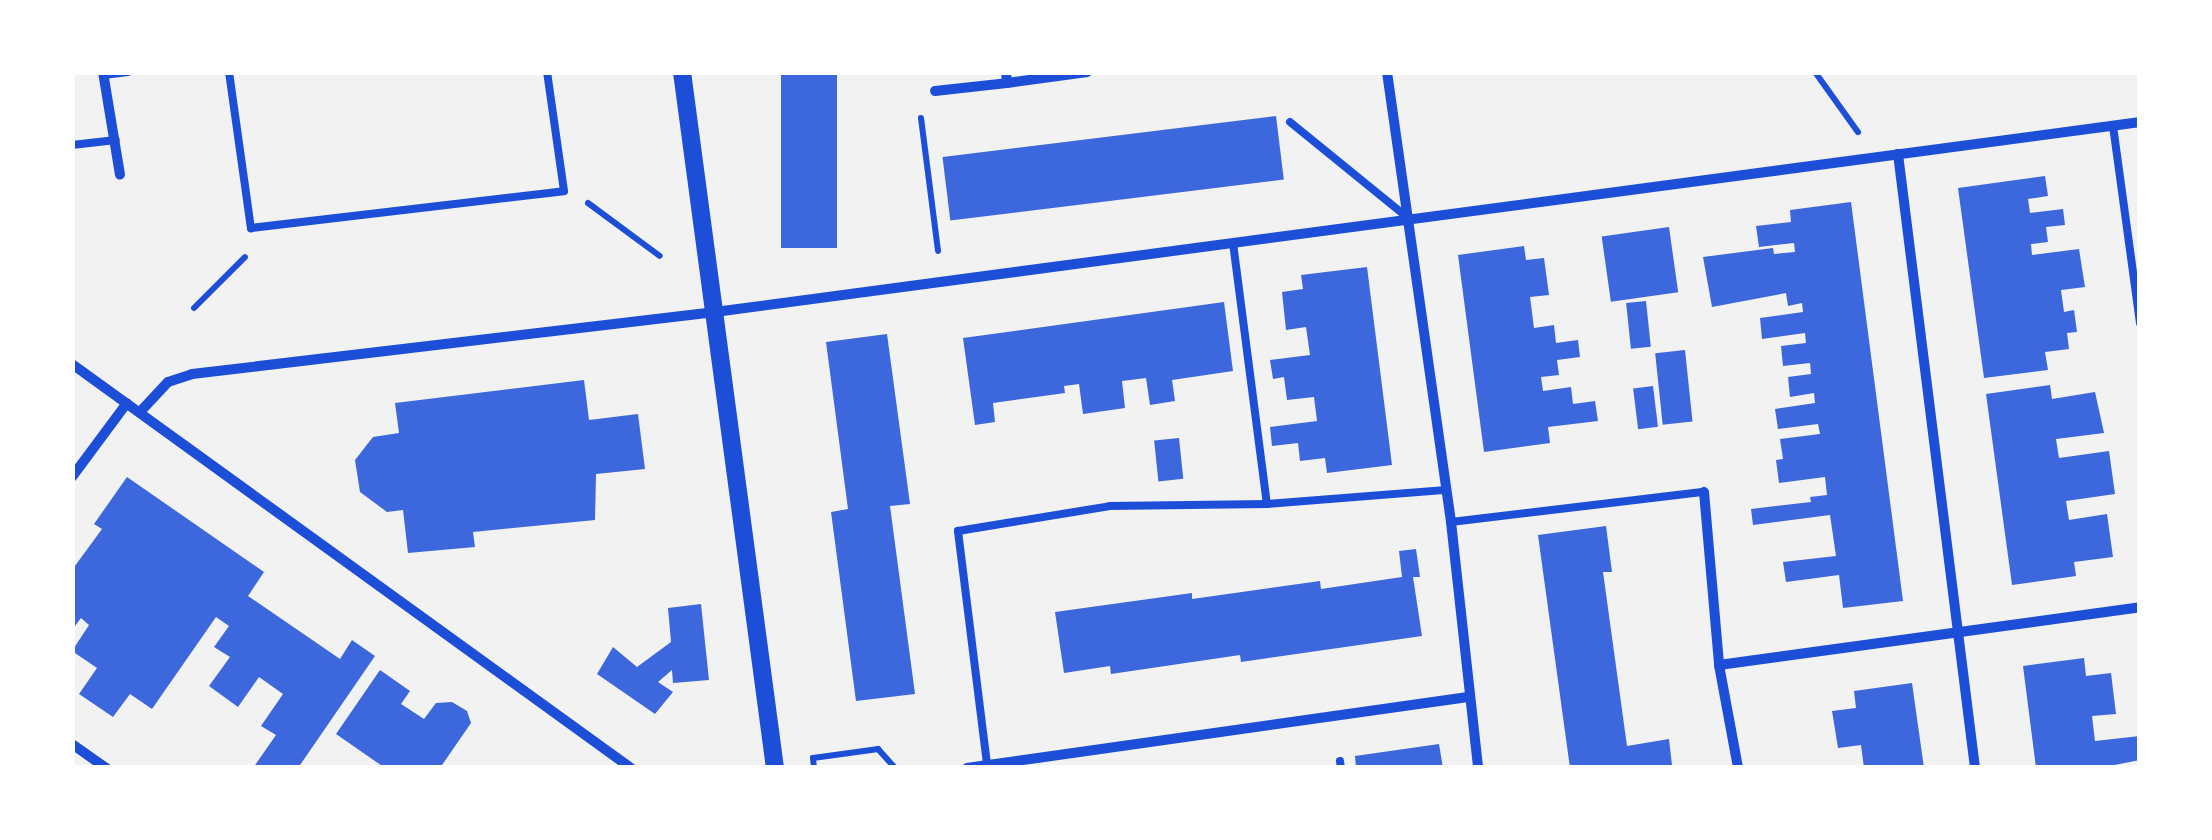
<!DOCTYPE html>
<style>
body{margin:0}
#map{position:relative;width:2212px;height:840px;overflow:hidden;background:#f2f2f2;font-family:Ubuntu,sans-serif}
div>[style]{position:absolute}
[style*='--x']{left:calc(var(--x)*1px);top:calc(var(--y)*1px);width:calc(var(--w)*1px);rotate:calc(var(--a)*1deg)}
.building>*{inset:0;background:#3d67dc;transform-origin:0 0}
.path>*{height:6px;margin:-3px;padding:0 3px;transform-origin:3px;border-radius:3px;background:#1d4ed8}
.service>*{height:8px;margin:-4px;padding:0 4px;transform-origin:4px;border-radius:4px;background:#1d4ed8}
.minor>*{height:10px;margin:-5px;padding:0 5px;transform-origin:5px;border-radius:5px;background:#1d4ed8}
.tertiary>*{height:18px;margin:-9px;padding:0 9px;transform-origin:9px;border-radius:9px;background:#1d4ed8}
span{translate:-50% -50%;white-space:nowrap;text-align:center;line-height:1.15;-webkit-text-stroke:10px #fff;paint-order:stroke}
.frame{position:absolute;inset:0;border:75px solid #fff;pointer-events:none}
</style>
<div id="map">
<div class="building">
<i style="left:781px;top:72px;width:56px;height:176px"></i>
<i style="left:1276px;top:116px;width:64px;height:336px;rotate:83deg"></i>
<i style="clip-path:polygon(2045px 176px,2048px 196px,2028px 199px,2030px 213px,2063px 209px,2065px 225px,2046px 227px,2048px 242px,2031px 244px,2032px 255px,2079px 249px,2085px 287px,2061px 290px,2064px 312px,2074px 310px,2077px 332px,2067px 333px,2069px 349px,2045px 352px,2048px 370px,1984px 378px,1958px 188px)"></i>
<i style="clip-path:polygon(1851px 202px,1903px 601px,1843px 608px,1839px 575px,1786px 582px,1783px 562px,1836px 556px,1830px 515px,1753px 525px,1751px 509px,1811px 502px,1810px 497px,1827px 495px,1825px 477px,1779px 483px,1776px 460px,1783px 459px,1780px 439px,1820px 434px,1818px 424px,1778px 429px,1775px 409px,1815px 403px,1814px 393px,1790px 397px,1788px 377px,1811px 374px,1810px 363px,1783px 366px,1781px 346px,1806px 343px,1805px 333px,1762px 339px,1760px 318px,1803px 312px,1802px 303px,1788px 306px,1786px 293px,1712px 307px,1703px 257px,1773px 248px,1774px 254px,1795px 252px,1794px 243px,1759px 247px,1756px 226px,1791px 222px,1790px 210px)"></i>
<i style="left:1669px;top:227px;width:66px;height:68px;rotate:82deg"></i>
<i style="clip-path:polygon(1524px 246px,1526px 260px,1544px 258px,1549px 295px,1530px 297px,1534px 328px,1554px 325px,1556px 343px,1578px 340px,1580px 357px,1557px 360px,1559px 375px,1541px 377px,1543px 391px,1571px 387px,1573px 404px,1595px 401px,1598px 421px,1548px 427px,1550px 443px,1484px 452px,1458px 255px)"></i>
<i style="clip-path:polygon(1367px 267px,1392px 465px,1327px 473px,1325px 458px,1300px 461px,1298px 443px,1272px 446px,1270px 427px,1317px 421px,1314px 397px,1287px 400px,1284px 377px,1273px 379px,1270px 360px,1310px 355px,1306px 327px,1286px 330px,1282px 292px,1303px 289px,1301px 275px)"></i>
<i style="left:1646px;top:301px;width:46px;height:20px;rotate:84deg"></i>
<i style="clip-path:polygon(1224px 302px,1233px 371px,1172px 380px,1175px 401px,1150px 405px,1146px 378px,1122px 381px,1125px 408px,1083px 414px,1079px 384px,1064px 386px,1065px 393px,993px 403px,995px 422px,975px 425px,963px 338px)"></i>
<i style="clip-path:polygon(887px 334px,910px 504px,890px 506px,915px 694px,856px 701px,831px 512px,848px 509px,826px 342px)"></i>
<i style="left:1685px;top:350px;width:72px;height:30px;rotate:84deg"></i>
<i style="clip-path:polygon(584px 380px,589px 420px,638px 414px,645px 469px,596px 474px,595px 520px,473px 532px,475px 547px,408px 553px,403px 510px,387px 512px,360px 492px,355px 460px,373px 437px,399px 433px,395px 403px)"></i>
<i style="clip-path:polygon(2050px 385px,2052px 399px,2095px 392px,2104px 433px,2056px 439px,2059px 458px,2109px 451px,2115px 494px,2066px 501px,2069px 520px,2107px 514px,2113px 557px,2074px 562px,2076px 576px,2012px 585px,1986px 394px)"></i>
<i style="left:1653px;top:386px;width:41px;height:20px;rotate:83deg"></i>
<i style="left:1179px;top:438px;width:41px;height:25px;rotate:84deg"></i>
<i style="clip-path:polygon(127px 477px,264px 572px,248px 596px,340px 659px,352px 640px,375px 656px,298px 768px,253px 768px,276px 735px,261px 726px,283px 694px,259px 677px,238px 707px,209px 686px,230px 657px,214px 647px,229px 626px,216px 617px,152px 709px,130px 694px,113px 717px,79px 694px,97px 668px,72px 651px,89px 625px,81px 618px,72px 630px,72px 570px,102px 529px,94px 524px)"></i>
<i style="clip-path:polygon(1606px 526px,1612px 572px,1603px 572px,1627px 746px,1669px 739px,1672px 765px,1570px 768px,1538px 535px)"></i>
<i style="clip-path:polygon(1416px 549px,1420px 577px,1413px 577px,1422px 636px,1241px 662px,1240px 655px,1111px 674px,1110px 666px,1064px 673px,1055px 612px,1192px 593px,1192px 599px,1320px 581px,1321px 589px,1402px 577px,1399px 551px)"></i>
<i style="clip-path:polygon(701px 604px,709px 680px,673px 683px,672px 670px,658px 682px,673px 692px,655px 714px,597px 674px,613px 647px,637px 667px,671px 642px,668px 608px)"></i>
<i style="clip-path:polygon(2084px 658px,2086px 676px,2111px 673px,2116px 714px,2092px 716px,2095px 741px,2140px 736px,2140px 760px,2099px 768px,2036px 768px,2023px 666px)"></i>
<i style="clip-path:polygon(380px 670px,410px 691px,401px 704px,424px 719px,436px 703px,452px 702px,467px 711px,471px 723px,440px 768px,385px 768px,336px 734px)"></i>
<i style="clip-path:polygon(1912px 683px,1924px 768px,1864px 768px,1861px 745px,1838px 748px,1832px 711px,1856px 708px,1854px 691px)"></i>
<i style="clip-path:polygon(1439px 744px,1443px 768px,1356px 768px,1355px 756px)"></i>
</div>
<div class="path">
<i style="--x:1815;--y:72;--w:74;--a:54.4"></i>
<i style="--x:921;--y:118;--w:134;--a:82.7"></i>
<i style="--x:588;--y:203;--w:89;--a:36.4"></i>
<i style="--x:194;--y:308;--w:72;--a:-45"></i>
<i style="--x:814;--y:768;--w:10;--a:-96"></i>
<i style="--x:813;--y:758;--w:66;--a:-7.9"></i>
<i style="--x:878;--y:749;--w:25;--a:48"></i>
</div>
<div class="service">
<i style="--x:229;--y:72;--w:158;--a:82"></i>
<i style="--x:251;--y:228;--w:315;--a:-6.7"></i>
<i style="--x:564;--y:191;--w:120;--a:-98.1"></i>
<i style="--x:104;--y:75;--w:24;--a:-7"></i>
<i style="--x:1290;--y:122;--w:151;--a:39.1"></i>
<i style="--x:2113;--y:126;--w:199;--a:82.2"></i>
<i style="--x:72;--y:145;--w:44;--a:-6.5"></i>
<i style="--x:1233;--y:243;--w:263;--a:82.6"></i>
<i style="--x:1451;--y:522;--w:255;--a:-6.8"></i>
<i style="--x:1340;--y:761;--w:7;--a:82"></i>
<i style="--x:987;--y:764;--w:235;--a:-97.1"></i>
<i style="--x:958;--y:531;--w:154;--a:-9.3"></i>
<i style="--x:1110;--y:506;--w:157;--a:-0.7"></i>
<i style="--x:1267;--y:504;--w:180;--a:-4.5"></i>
</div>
<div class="minor">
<i style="--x:103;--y:72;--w:104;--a:80.6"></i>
<i style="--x:1387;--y:72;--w:455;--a:81.9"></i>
<i style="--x:1451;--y:522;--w:247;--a:83.7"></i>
<i style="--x:1007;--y:83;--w:81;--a:-7.8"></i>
<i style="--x:935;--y:91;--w:72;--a:-6.3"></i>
<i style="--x:1007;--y:83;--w:11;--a:-95"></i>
<i style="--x:1898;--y:154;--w:619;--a:82.85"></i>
<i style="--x:72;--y:364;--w:690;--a:35.86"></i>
<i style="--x:140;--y:412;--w:41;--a:-47"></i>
<i style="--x:168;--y:382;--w:25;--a:-18"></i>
<i style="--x:192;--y:374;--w:527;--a:-6.76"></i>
<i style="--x:715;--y:312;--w:1438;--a:-7.59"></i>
<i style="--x:72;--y:477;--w:92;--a:-53.4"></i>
<i style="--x:1704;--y:492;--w:174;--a:85"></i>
<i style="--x:1719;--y:665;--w:105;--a:79.5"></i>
<i style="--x:1719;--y:665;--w:425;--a:-7.8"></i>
<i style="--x:72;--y:744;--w:42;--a:35.2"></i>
<i style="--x:967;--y:768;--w:506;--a:-8.07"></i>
</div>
<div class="tertiary">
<i style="--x:682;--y:72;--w:702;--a:82.39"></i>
</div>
<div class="frame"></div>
</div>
